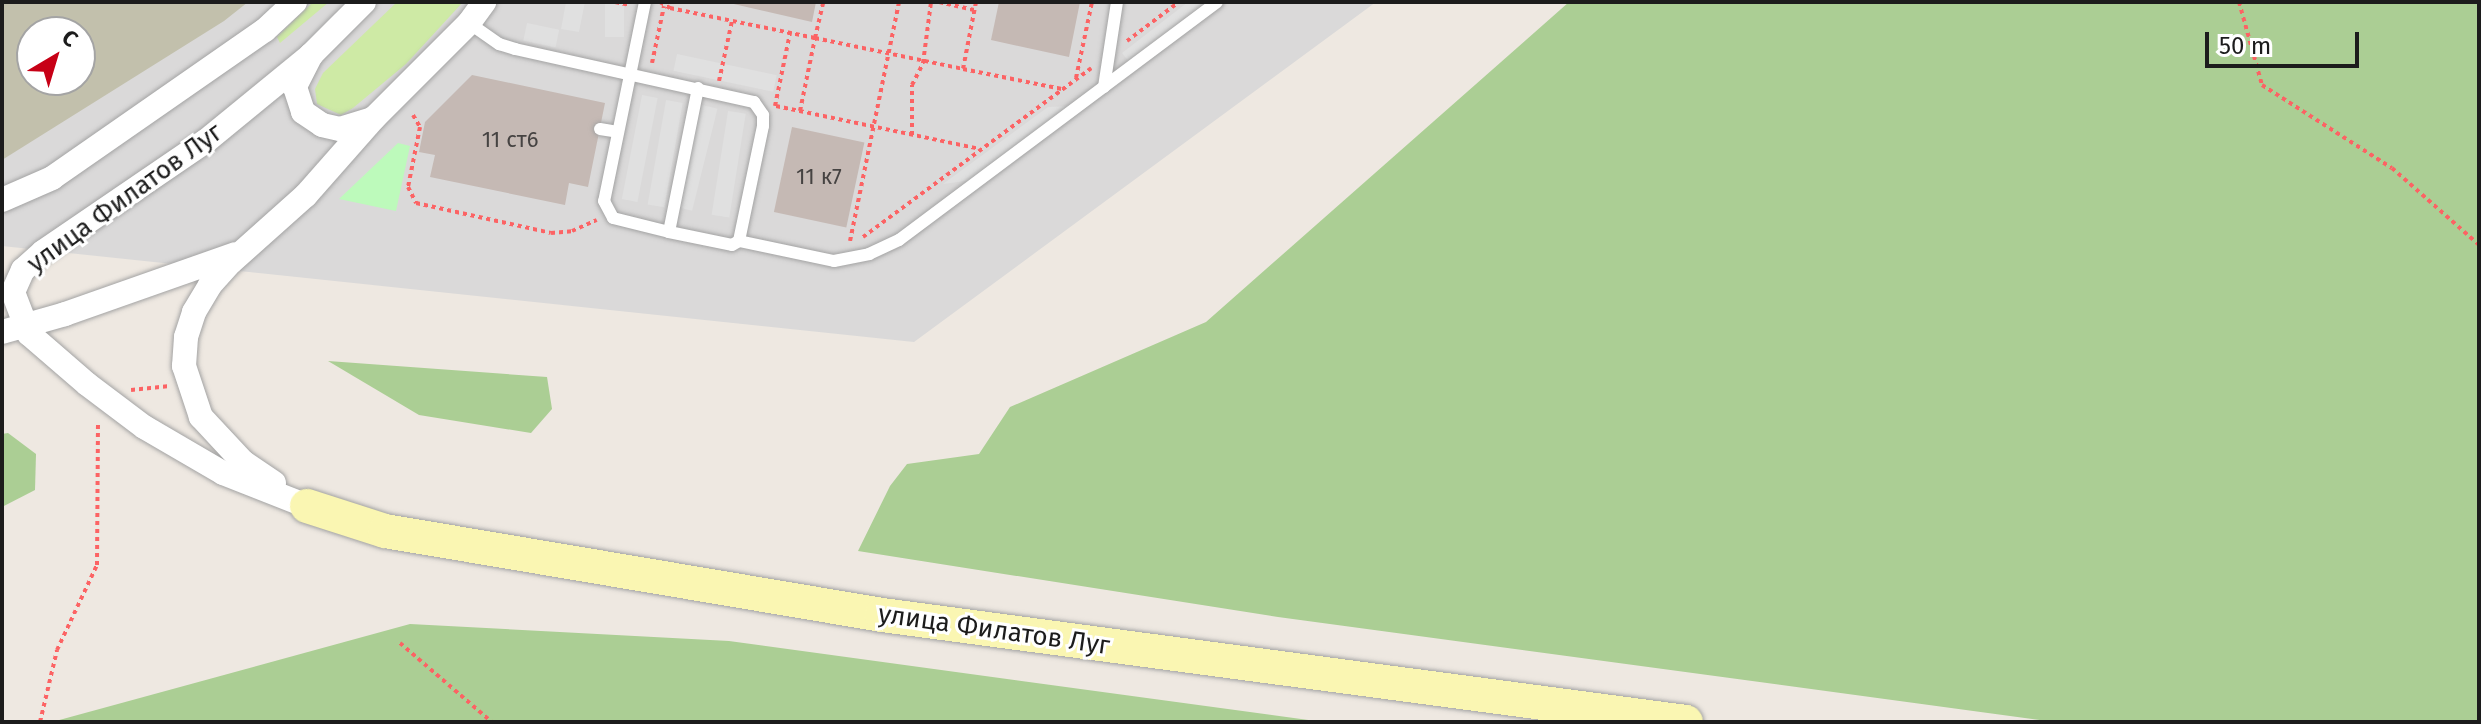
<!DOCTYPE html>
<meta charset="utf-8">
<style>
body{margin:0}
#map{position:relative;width:2481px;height:724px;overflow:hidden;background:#eee8e1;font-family:"Fira Sans",sans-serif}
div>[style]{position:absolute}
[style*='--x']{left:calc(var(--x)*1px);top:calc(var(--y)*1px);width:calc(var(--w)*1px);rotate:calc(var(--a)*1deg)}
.residential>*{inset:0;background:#dad9d9}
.construction>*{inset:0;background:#c2c0ac}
.grass>*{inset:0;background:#ceeaa5}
.forest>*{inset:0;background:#abce94}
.park>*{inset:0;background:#bdfabb}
.parking>*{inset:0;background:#e0e0e0;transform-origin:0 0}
.building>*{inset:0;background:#c5b9b4;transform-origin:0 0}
.path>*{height:4px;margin-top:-2px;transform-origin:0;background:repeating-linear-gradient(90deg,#fc6364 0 4px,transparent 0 8px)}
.roads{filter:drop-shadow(0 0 2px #a3a3a3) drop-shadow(0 0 2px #a3a3a3)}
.lane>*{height:12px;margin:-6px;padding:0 6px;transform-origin:6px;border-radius:6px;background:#fff}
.street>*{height:24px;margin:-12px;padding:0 12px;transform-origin:12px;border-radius:12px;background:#fff}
.secondary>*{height:34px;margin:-17px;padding:0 17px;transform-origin:17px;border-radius:17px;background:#faf6b2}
span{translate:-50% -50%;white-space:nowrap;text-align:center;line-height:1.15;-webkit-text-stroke:6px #fff;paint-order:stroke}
.number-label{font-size:22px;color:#464342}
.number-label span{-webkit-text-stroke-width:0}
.street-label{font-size:26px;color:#1c1c1c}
.frame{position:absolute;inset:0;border:4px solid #1c1c1c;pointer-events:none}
.north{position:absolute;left:16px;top:16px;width:80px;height:80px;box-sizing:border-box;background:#fff;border:2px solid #a4a4a4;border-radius:50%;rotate:38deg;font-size:22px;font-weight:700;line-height:32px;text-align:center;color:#1c1c1c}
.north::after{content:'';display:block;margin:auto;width:28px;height:36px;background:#c70016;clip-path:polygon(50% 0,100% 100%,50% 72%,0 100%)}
.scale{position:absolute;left:2205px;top:32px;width:154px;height:36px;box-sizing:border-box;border:4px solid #1c1c1c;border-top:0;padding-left:10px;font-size:24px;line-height:28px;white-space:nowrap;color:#1c1c1c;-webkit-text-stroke:6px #fff;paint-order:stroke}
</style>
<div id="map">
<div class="residential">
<i style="clip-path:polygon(evenodd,2px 2px,1376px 2px,914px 342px,2px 246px,2px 2px,32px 32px,80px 32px,80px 80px,32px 80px,32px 32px)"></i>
</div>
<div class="construction">
<i style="clip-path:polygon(evenodd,2px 2px,248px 2px,224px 21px,2px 160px,2px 2px,32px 32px,80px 32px,80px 80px,32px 80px,32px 32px)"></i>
</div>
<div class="grass">
<i style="clip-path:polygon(313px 2px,329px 2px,280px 43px,277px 37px)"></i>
<i style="clip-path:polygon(397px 2px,463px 2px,406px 64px,353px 108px,341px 115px,317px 104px,315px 89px,323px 73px)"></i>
</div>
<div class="forest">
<i style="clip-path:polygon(1569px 2px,2479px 2px,2479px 722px,2055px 722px,1278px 617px,858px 551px,890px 486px,907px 464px,979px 454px,1010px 407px,1206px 322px)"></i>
<i style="clip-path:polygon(328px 361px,547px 377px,552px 409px,531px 433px,419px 415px)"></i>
<i style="clip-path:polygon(8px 433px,36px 454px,35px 490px,2px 507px,2px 434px)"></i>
<i style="clip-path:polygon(410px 624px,729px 641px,1323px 722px,52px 722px)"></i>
</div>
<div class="park">
<i style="clip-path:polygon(398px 143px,410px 146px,396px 211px,339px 199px)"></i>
</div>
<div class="parking">
<i style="clip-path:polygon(566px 2px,585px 2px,579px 32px,561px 29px)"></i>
<i style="left:605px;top:2px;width:19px;height:35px"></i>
<i style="clip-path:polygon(1188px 2px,1208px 2px,1130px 63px,1122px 53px)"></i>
<i style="left:527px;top:23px;width:33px;height:18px;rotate:12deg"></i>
<i style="left:677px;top:54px;width:102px;height:17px;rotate:12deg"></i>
<i style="left:642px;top:95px;width:16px;height:106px;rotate:11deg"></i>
<i style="left:666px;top:100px;width:17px;height:106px;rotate:10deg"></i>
<i style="left:702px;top:105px;width:16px;height:105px;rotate:14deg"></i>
<i style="clip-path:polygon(1073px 106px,973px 180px,943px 184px,1048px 107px)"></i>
<i style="left:728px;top:111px;width:18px;height:105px;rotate:9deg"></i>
</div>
<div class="building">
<i style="clip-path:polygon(725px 2px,816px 2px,812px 22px)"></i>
<i style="clip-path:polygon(999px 2px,1080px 2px,1069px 57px,991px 40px)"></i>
<i style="clip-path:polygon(472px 75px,605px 103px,588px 187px,569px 183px,565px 205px,430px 177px,435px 155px,419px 152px,425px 122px)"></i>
<i style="left:792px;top:127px;width:74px;height:87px;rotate:12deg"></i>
</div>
<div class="path">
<i style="--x:615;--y:2;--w:14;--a:12"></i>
<i style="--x:660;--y:2;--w:12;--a:31"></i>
<i style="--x:670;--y:8;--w:148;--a:11.7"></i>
<i style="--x:815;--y:38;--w:37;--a:-77"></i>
<i style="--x:939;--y:2;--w:37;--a:13"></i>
<i style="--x:976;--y:2;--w:68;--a:101"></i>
<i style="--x:963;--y:69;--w:101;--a:11.4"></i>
<i style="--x:2239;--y:2;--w:86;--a:74.5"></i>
<i style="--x:2262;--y:85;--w:154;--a:32.6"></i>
<i style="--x:2392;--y:168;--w:116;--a:41.5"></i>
<i style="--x:1127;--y:41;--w:65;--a:-36.9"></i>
<i style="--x:652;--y:63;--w:58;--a:-78.1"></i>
<i style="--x:1076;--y:78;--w:78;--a:-78.1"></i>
<i style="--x:719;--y:81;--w:61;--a:-77.8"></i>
<i style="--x:775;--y:106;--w:75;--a:-78.4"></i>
<i style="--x:776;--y:106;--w:208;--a:11.9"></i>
<i style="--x:800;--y:111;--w:75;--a:-78.4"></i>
<i style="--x:815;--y:38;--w:151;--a:11.8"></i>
<i style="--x:413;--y:115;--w:14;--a:60"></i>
<i style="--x:420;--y:127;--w:61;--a:101.3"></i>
<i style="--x:408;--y:187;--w:18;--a:63"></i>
<i style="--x:416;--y:203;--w:138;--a:12.5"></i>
<i style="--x:551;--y:233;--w:21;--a:-5"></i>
<i style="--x:572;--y:231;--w:27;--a:-24"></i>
<i style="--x:912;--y:135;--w:50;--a:-90"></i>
<i style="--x:912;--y:85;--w:25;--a:-63"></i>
<i style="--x:923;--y:63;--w:62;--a:-82.5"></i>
<i style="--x:863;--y:237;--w:284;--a:-36.5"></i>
<i style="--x:850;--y:241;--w:244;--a:-78.4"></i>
<i style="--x:131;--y:390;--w:39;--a:-6"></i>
<i style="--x:400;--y:643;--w:121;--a:40.7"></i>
<i style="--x:40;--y:722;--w:74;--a:-76.7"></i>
<i style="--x:57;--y:650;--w:94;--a:-64.8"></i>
<i style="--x:97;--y:565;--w:144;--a:-89.6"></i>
</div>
<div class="roads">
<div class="lane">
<i style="--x:645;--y:2;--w:203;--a:101.6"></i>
<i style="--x:604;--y:201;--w:19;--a:62"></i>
<i style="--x:613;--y:218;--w:58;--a:14"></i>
<i style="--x:469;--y:23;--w:37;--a:35"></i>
<i style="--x:499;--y:44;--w:17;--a:17"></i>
<i style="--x:515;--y:49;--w:245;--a:12.5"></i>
<i style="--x:754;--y:102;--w:16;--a:55"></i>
<i style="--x:763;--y:115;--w:11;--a:90"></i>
<i style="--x:763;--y:126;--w:117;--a:101.8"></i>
<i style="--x:739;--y:241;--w:97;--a:11.9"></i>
<i style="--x:834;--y:261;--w:36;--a:-11"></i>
<i style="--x:869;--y:254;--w:33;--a:-25"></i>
<i style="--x:899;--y:240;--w:397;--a:-36.8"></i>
<i style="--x:1104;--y:87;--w:86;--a:-81.3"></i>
<i style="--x:698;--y:88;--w:147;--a:101.4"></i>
<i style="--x:669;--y:232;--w:64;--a:11.7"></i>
<i style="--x:732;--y:245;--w:8;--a:-30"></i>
<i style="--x:600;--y:129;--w:18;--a:9"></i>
</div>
<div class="street">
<i style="--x:364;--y:2;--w:75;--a:135"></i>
<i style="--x:311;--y:55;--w:36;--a:117"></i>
<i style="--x:295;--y:87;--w:26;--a:72"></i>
<i style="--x:303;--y:112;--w:23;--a:34"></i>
<i style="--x:322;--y:125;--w:18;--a:13"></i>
<i style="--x:340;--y:129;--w:34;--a:-17"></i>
<i style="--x:2;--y:200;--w:55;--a:-23.7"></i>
<i style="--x:52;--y:178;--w:259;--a:-34.8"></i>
<i style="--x:265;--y:30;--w:41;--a:-43"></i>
<i style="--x:2;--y:332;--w:66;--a:-15.9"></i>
<i style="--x:65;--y:314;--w:180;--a:-19.4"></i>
<i style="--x:274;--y:483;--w:37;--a:-146"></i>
<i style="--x:243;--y:462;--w:62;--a:-133"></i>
<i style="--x:201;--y:417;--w:54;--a:-108.4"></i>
<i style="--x:184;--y:366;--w:29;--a:-86"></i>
<i style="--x:186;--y:337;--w:26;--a:-72"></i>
<i style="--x:194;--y:312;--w:31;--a:-59"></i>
<i style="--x:210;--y:285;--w:31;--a:-48"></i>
<i style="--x:231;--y:262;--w:101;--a:-41.8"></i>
<i style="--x:306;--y:195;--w:103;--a:-48.6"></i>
<i style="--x:374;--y:118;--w:134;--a:-45"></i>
<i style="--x:469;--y:23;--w:26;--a:-54"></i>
<i style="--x:307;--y:506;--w:90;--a:-158.6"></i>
<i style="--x:223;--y:473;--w:91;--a:-149.8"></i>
<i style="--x:144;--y:427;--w:71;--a:-143"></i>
<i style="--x:87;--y:384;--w:77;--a:-139.2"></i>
<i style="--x:29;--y:334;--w:45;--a:-110.9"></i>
<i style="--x:13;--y:292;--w:24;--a:-66"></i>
<i style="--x:23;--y:270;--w:27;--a:-42"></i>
<i style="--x:43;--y:252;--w:197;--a:-34.3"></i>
<i style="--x:206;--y:141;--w:136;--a:-39.3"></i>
</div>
<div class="secondary">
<i style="--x:307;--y:506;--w:82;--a:17.8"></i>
<i style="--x:385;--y:531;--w:504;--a:9.59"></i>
<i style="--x:882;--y:615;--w:811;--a:7.58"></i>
</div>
</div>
<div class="number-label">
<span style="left:510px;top:140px">11 ст6</span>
<span style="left:819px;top:177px">11 к7</span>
</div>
<div class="street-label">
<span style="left:125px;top:198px;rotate:-36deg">улица Филатов Луг</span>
<span style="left:994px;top:630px;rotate:8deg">улица Филатов Луг</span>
</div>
<div class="frame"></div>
<div class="north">С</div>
<div class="scale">50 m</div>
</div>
